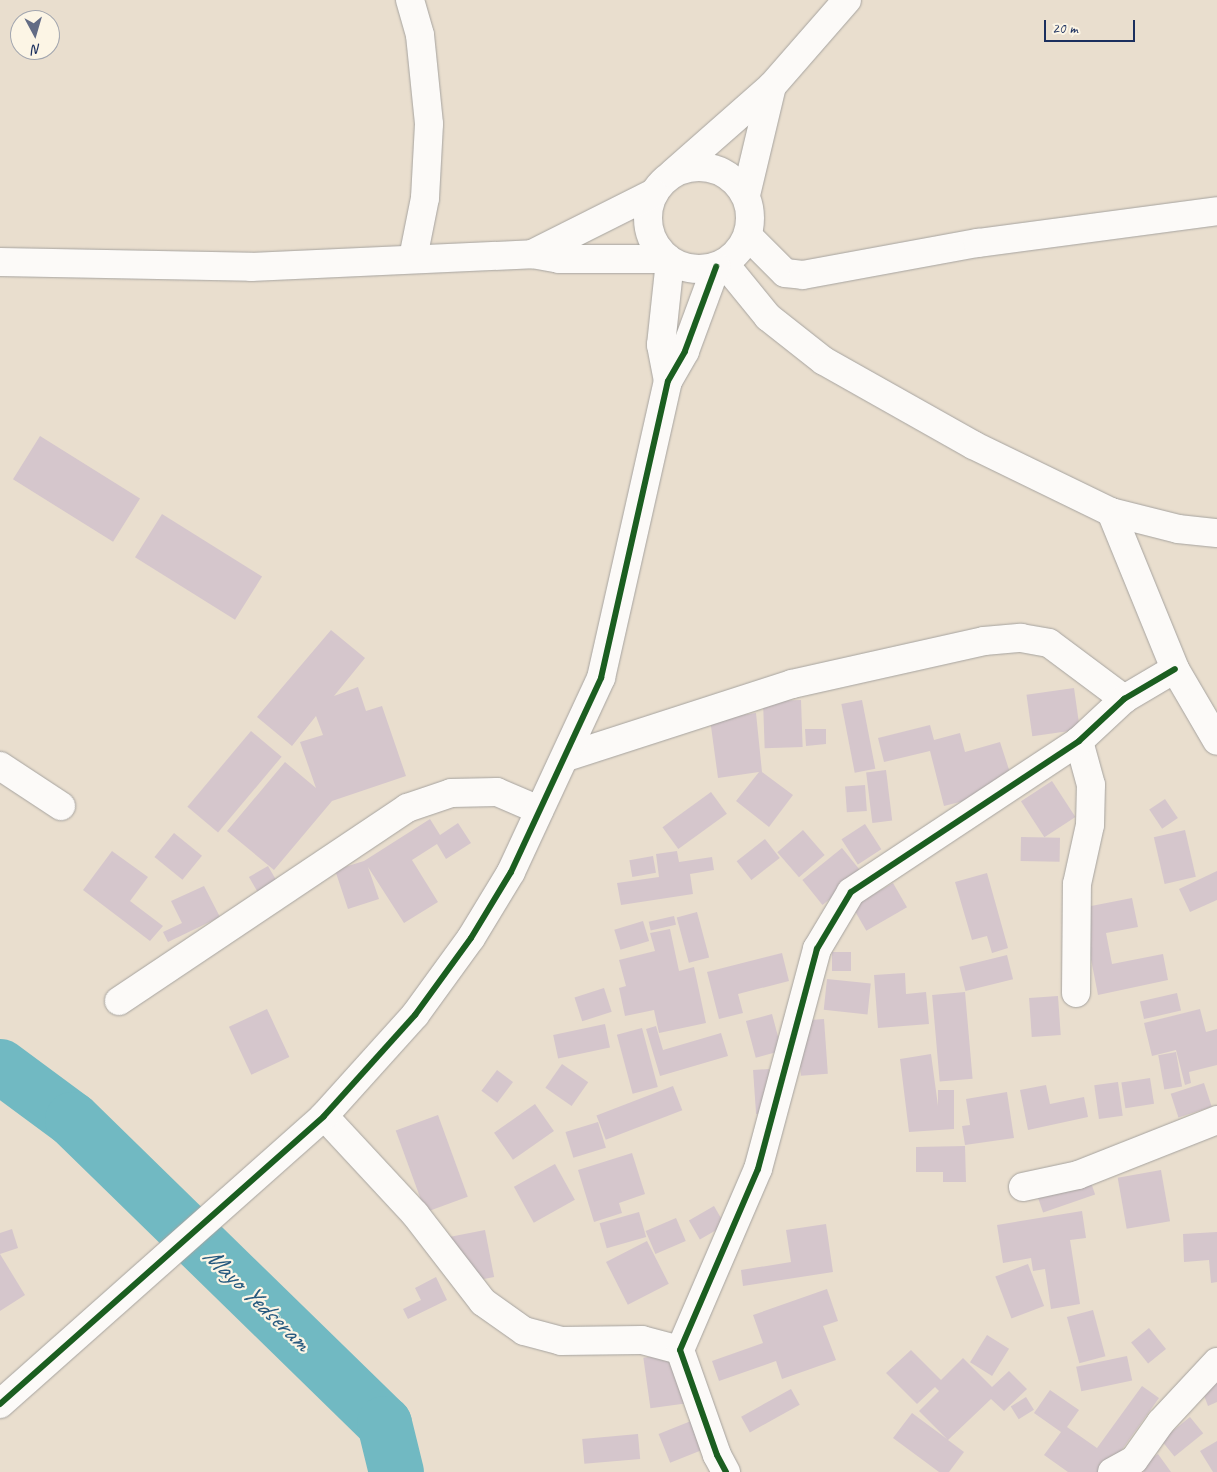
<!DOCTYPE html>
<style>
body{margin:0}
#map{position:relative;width:1217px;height:1472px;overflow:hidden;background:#e9dece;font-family:Caveat,sans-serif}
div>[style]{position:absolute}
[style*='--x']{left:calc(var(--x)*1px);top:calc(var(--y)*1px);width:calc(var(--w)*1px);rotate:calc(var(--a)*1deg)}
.river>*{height:55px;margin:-27.5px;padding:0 27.5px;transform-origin:27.5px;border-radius:27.5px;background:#71b9c2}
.building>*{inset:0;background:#d5c6cc;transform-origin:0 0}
.roads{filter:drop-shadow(0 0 1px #a6a39f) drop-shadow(0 0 1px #a6a39f)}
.minor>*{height:28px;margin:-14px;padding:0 14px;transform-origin:14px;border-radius:14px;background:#fcfaf8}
.minor>.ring{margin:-14px;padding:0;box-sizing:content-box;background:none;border:28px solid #fcfaf8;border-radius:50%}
.cycleway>*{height:6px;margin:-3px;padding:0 3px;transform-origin:3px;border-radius:3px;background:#1b5e20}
span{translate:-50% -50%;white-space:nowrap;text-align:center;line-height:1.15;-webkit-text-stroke:4.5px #fcf5e5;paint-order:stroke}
.water-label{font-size:26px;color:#275a7f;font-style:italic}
.north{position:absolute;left:10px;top:10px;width:50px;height:50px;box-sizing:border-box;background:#fcf5e5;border:1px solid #a2a6af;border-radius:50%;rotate:174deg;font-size:14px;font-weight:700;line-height:20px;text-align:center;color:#1b2f5e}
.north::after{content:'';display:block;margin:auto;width:18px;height:22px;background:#636c85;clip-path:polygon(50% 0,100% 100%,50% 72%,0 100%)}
.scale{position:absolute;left:1044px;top:20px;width:91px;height:22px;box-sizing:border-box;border:2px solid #1b2f5e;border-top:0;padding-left:6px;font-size:15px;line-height:18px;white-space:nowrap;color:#1b2f5e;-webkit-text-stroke:4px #fcf5e5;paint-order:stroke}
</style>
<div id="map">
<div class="river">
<i style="--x:0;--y:1066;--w:89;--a:36.4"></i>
<i style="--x:72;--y:1119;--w:436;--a:44.3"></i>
<i style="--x:384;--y:1423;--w:50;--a:76.2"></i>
</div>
<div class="building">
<i style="left:40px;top:436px;width:118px;height:51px;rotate:32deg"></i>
<i style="left:162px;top:514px;width:118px;height:51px;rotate:32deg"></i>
<i style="clip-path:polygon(331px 630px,365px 658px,334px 696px,358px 687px,366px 711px,382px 706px,406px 776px,332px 801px,274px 870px,227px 831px,285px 762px,316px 788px,300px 742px,323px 735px,316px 716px,292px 746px,257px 717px)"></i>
<i style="left:1074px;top:688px;width:42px;height:48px;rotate:82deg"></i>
<i style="left:801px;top:700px;width:47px;height:38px;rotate:88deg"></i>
<i style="left:862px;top:700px;width:70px;height:21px;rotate:79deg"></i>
<i style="clip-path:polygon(756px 713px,762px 772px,793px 795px,769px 827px,736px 801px,759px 772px,718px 778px,710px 719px)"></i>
<i style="clip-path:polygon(930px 725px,934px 740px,960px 733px,965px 752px,1000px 742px,1015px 788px,944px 806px,930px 751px,884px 762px,878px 738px)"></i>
<i style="clip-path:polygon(805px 729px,826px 729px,826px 744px,806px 746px)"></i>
<i style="left:251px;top:731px;width:40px;height:99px;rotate:40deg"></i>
<i style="left:886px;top:770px;width:51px;height:20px;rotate:83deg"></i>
<i style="left:1052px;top:781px;width:43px;height:37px;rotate:57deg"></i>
<i style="left:865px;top:785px;width:26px;height:20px;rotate:86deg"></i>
<i style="left:711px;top:792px;width:27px;height:60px;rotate:54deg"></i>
<i style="left:1165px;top:799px;width:23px;height:19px;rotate:56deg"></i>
<i style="clip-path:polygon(430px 819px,440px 835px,458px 823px,471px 843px,446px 859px,437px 844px,412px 860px,438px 902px,404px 923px,368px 867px,379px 899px,348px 909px,335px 870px,364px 861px)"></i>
<i style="left:865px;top:824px;width:30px;height:28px;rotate:57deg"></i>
<i style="left:803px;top:830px;width:33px;height:34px;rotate:49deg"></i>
<i style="left:1185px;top:830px;width:48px;height:32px;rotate:77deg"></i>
<i style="left:174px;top:833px;width:36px;height:31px;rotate:39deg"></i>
<i style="left:1021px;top:837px;width:39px;height:24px;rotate:1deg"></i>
<i style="left:765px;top:839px;width:24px;height:36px;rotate:52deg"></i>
<i style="left:842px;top:848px;width:32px;height:51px;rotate:51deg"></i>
<i style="clip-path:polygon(112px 851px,148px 877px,130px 901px,163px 926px,150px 941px,83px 890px)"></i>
<i style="clip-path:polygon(677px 851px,679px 862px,712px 857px,714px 870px,690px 874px,693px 894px,621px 905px,617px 883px,659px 877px,656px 854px)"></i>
<i style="left:653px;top:856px;width:17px;height:24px;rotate:80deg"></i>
<i style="left:268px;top:866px;width:28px;height:22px;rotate:60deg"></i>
<i style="clip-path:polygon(1217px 871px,1217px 900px,1190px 912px,1179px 889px)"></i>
<i style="clip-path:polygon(987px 873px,1008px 948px,992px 953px,987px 936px,972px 940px,955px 882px)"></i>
<i style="left:893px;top:883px;width:28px;height:47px;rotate:60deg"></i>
<i style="clip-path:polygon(204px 886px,220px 917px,168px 942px,163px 932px,182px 923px,171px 901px)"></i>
<i style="clip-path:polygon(1132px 898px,1138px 927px,1106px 933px,1112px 964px,1163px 954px,1168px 980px,1098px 995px,1081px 908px)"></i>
<i style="left:697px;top:912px;width:47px;height:21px;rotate:75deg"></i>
<i style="left:674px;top:916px;width:9px;height:26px;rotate:77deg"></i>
<i style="left:643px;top:921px;width:21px;height:30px;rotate:73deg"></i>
<i style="clip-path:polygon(670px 929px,679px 971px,694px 967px,706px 1023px,659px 1033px,654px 1010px,625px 1016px,619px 988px,626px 986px,619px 960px,655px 951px,650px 933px)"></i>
<i style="left:832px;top:952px;width:19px;height:19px"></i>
<i style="clip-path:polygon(782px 953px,789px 981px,738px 994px,743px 1013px,719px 1019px,707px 972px)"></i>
<i style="left:1007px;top:955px;width:25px;height:49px;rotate:76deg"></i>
<i style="clip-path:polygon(905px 973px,906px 994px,926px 992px,929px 1024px,878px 1028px,874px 975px)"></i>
<i style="left:827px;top:979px;width:44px;height:31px;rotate:6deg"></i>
<i style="left:604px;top:988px;width:25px;height:31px;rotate:72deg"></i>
<i style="left:965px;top:992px;width:87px;height:33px;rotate:85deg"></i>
<i style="left:1177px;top:993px;width:18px;height:38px;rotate:77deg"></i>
<i style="left:1058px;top:996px;width:39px;height:29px;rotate:86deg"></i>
<i style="left:267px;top:1009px;width:53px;height:42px;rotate:65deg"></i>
<i style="clip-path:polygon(1200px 1009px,1206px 1032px,1217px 1029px,1217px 1065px,1189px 1072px,1191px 1083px,1185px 1085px,1176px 1050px,1152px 1056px,1144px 1023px)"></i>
<i style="left:772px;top:1014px;width:38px;height:27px;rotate:75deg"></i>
<i style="left:824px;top:1019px;width:55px;height:27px;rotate:86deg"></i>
<i style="left:605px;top:1024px;width:24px;height:53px;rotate:78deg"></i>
<i style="clip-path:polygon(656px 1026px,663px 1050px,721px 1033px,728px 1056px,660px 1076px,646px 1029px)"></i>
<i style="left:642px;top:1028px;width:61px;height:26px;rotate:75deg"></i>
<i style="left:1176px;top:1052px;width:35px;height:18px;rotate:80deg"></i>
<i style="clip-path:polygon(931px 1054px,938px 1106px,938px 1090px,954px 1090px,954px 1129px,909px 1132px,900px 1059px)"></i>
<i style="left:562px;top:1064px;width:32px;height:29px;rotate:35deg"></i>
<i style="left:769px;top:1069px;width:44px;height:16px;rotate:86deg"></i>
<i style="left:497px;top:1070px;width:20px;height:26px;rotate:37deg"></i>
<i style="left:1150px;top:1078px;width:26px;height:29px;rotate:81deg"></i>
<i style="left:1118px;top:1082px;width:34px;height:24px;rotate:82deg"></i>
<i style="left:1204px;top:1083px;width:25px;height:35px;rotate:72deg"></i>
<i style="clip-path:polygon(1046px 1085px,1050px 1104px,1084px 1097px,1088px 1117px,1028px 1130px,1020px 1090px)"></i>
<i style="left:673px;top:1086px;width:26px;height:82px;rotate:69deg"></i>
<i style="clip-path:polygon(1007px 1092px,1014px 1138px,965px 1145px,962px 1126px,970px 1125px,966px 1099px)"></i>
<i style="left:535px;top:1104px;width:33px;height:50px;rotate:55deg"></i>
<i style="left:438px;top:1115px;width:87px;height:45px;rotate:70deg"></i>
<i style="left:598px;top:1122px;width:27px;height:34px;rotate:73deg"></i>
<i style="clip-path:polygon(965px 1146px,966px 1182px,943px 1182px,943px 1172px,916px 1172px,916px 1147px)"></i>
<i style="clip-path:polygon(632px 1153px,645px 1194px,619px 1203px,622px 1213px,594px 1222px,578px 1170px)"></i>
<i style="left:555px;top:1164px;width:41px;height:47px;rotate:61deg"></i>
<i style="left:1086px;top:1168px;width:28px;height:55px;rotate:71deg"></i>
<i style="left:1161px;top:1170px;width:52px;height:44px;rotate:80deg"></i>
<i style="left:714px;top:1206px;width:22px;height:29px;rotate:60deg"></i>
<i style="clip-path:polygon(1082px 1211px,1086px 1238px,1070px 1240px,1080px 1304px,1051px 1309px,1045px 1269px,1033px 1271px,1031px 1258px,1003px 1263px,997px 1225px)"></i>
<i style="left:639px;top:1212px;width:26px;height:41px;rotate:74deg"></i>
<i style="left:676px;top:1218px;width:25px;height:33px;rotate:67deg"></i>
<i style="clip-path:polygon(826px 1224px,833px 1272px,743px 1286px,741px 1270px,791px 1262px,786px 1230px)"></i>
<i style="clip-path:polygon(12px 1229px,18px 1248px,0 1254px,0 1233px)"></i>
<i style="left:485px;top:1230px;width:48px;height:43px;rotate:79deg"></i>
<i style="clip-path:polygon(1217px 1232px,1217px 1282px,1211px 1283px,1209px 1260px,1184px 1262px,1183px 1234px)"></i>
<i style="left:647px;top:1241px;width:48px;height:46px;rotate:63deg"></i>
<i style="clip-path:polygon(0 1254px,25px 1295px,0 1311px)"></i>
<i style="left:1028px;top:1264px;width:45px;height:35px;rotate:69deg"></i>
<i style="clip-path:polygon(436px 1277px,447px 1300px,408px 1319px,403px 1309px,421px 1300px,415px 1288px)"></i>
<i style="clip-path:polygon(827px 1289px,838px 1321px,823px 1326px,836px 1360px,782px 1379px,776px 1361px,719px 1381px,712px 1361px,763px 1343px,753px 1315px)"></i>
<i style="left:1093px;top:1310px;width:48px;height:27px;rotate:75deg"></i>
<i style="left:1149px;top:1328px;width:27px;height:23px;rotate:51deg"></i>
<i style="left:987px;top:1335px;width:26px;height:32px;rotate:32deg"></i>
<i style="clip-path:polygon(911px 1350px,941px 1380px,963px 1358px,992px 1387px,1009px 1371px,1027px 1389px,1004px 1411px,991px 1399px,948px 1440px,964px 1452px,949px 1472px,939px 1472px,893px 1438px,912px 1413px,947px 1439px,919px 1411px,939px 1391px,935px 1387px,917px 1404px,886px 1373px)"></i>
<i style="left:678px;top:1353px;width:51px;height:35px;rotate:82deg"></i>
<i style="left:1127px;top:1356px;width:25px;height:52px;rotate:78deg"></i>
<i style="clip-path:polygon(1217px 1378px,1217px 1402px,1208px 1406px,1200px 1385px)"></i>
<i style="clip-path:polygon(1142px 1386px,1159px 1398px,1106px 1472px,1068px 1472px,1044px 1455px,1061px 1432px,1034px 1413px,1050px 1390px,1079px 1410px,1067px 1427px,1097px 1448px)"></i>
<i style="left:791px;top:1389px;width:18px;height:57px;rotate:61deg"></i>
<i style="left:1026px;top:1397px;width:15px;height:18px;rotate:58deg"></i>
<i style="left:1190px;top:1417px;width:21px;height:37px;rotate:51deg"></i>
<i style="left:691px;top:1421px;width:31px;height:35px;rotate:68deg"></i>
<i style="left:638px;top:1434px;width:25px;height:56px;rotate:85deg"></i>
<i style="clip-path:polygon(1217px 1441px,1217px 1472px,1213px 1472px,1200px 1451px)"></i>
<i style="clip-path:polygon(1158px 1454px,1171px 1472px,1144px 1472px,1140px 1466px)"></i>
</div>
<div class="roads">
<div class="minor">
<i style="--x:410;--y:0;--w:36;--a:74"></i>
<i style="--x:420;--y:35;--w:89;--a:84.2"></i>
<i style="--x:429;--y:124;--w:74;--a:93.1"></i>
<i style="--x:425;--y:198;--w:61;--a:101.3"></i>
<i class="ring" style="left:648px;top:167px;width:74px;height:74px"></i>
<i style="--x:673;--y:173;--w:132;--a:-41.3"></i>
<i style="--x:772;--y:86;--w:114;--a:-48.9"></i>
<i style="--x:746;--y:195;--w:112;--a:-76.6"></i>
<i style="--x:748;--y:236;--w:52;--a:45"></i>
<i style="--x:785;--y:273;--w:18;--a:6"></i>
<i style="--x:803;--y:275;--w:178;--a:-10.4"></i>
<i style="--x:978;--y:243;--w:241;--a:-7.6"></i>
<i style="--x:532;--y:254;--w:136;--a:-26.6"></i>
<i style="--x:0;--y:262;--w:251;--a:1.1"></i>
<i style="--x:251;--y:267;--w:281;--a:-2.6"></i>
<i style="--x:532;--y:254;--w:27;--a:10"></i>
<i style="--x:559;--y:259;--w:109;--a:0"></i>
<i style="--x:724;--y:263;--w:70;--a:50.8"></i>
<i style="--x:768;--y:317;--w:71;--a:38.2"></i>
<i style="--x:824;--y:361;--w:171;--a:29.4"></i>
<i style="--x:973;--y:445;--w:153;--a:25.9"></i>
<i style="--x:1111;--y:512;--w:69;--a:14.2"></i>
<i style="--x:1178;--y:529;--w:39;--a:6"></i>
<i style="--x:668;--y:381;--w:37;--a:-101"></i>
<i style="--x:661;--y:345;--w:84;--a:-83.9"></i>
<i style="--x:1111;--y:512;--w:170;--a:67.8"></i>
<i style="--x:1175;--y:669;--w:83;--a:59.7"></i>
<i style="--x:566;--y:757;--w:237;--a:-17.9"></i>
<i style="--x:792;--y:684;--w:197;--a:-12.6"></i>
<i style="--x:984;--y:641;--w:37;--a:-5"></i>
<i style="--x:1021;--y:638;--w:28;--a:10"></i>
<i style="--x:1049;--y:643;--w:94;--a:36.7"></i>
<i style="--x:0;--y:766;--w:73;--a:33.3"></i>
<i style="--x:1076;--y:993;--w:109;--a:-89.5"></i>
<i style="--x:1077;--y:884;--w:60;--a:-77.6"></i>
<i style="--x:1090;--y:825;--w:40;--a:-88.6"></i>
<i style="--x:1091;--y:785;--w:46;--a:-105.3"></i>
<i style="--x:119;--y:1001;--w:347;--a:-33.8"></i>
<i style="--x:407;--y:808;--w:46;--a:-18.8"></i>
<i style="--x:451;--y:793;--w:46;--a:-1.2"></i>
<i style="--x:497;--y:792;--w:46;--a:23.2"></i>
<i style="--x:324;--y:1116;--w:134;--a:47.1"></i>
<i style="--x:415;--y:1214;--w:111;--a:52.3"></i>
<i style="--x:483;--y:1302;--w:50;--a:35.3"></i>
<i style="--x:524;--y:1331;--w:38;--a:15"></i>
<i style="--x:561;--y:1341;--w:81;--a:-0.7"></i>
<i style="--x:642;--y:1340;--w:39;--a:15"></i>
<i style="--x:1023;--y:1187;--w:56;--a:-12.3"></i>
<i style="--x:1078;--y:1175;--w:149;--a:-21.6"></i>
<i style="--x:0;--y:1404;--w:433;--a:-41.6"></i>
<i style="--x:324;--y:1116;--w:136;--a:-48"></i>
<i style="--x:415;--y:1015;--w:95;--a:-54"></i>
<i style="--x:471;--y:938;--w:77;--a:-58.8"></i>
<i style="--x:511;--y:872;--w:214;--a:-65.1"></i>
<i style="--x:601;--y:678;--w:304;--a:-77.3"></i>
<i style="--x:668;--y:381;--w:34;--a:-60"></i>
<i style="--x:685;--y:351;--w:90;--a:-69.7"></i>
<i style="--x:726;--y:1472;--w:19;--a:-118"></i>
<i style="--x:717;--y:1455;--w:111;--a:-109.4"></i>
<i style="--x:680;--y:1350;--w:197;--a:-66.7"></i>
<i style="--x:758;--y:1169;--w:228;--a:-75"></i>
<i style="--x:817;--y:949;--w:66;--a:-59.2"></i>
<i style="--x:851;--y:892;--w:273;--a:-33.5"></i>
<i style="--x:1079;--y:741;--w:62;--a:-43"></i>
<i style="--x:1124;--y:699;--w:59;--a:-30.5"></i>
<i style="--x:1112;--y:1472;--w:25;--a:-29"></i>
<i style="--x:1134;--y:1460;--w:47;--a:-54.6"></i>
<i style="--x:1161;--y:1422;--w:82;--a:-47"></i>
</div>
</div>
<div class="cycleway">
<i style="--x:0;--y:1404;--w:433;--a:-41.6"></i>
<i style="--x:324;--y:1116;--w:136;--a:-48"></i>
<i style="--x:415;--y:1015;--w:95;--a:-54"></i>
<i style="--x:471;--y:938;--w:77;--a:-58.8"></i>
<i style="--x:511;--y:872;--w:214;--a:-65.1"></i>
<i style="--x:601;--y:678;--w:304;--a:-77.3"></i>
<i style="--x:668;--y:381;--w:34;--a:-60"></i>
<i style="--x:685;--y:351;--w:90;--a:-69.7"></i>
<i style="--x:726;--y:1472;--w:19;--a:-118"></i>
<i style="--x:717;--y:1455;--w:111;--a:-109.4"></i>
<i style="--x:680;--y:1350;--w:197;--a:-66.7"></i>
<i style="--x:758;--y:1169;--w:228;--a:-75"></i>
<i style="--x:817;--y:949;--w:66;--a:-59.2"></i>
<i style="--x:851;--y:892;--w:273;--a:-33.5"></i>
<i style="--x:1079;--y:741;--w:62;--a:-43"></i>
<i style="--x:1124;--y:699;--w:59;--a:-30.5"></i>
</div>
<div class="water-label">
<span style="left:257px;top:1299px;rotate:44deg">Mayo Yedseram</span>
</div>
<div class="north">N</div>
<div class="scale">20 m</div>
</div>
